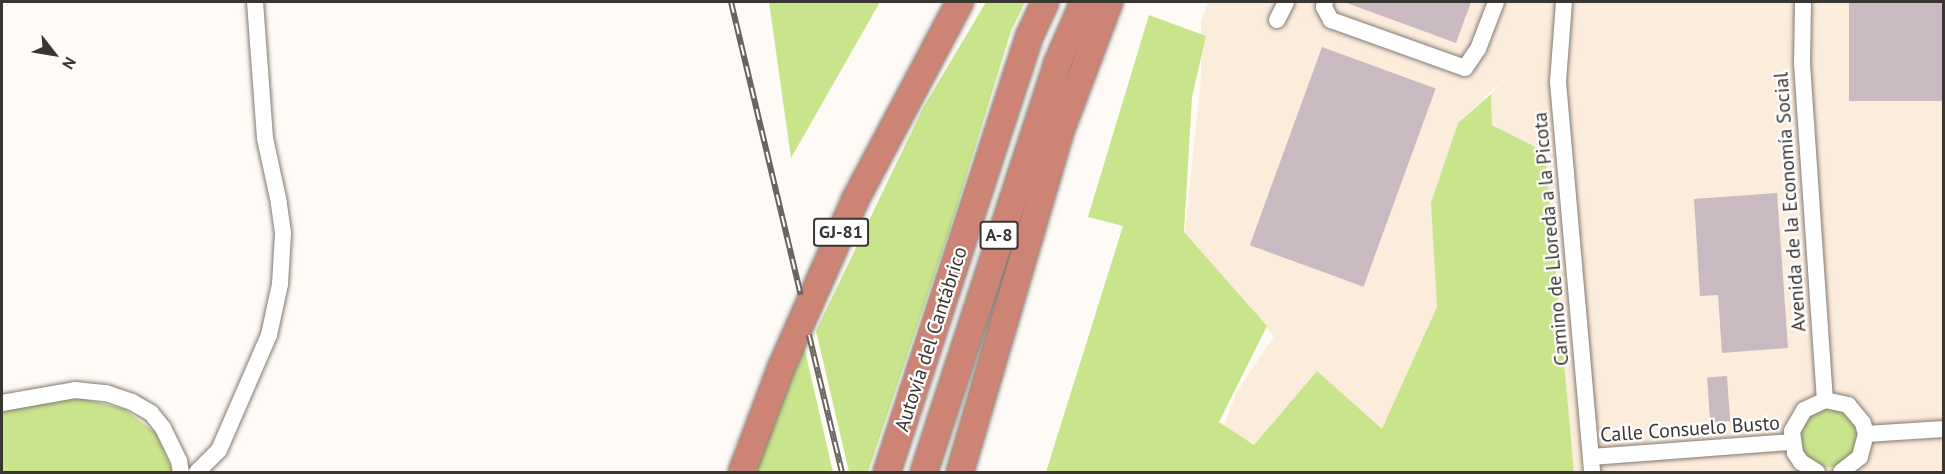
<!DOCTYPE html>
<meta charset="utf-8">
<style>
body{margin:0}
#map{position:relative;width:1945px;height:474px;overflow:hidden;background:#fefaf6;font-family:"PT Sans",sans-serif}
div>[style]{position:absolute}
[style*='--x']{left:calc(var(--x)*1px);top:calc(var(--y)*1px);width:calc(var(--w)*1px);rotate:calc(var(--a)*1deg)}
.built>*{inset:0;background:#fcecdc}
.green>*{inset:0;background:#c9e58c}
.round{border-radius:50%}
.building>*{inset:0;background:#c8bac0;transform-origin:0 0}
.roads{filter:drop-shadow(0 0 2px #827971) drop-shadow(0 0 2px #827971)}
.minor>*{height:16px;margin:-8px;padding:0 8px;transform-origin:8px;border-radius:8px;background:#fff}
.highway>*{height:26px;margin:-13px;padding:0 13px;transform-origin:13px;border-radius:13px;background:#ce8474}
.rail>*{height:6px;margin-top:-3px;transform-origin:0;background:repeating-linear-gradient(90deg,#fff 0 11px,#696561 0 22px);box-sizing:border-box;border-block:2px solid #696561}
span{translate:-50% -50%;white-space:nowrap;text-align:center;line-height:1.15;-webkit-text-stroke:4.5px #fff;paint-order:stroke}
.shield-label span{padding:2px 4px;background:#fff;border:2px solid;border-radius:4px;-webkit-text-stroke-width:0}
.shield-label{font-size:18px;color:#393531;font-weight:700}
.street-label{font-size:20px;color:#393531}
.frame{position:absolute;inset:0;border:3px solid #393531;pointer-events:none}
.north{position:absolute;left:24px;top:24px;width:60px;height:60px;-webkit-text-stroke:4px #fff;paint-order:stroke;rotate:121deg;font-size:16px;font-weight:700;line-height:24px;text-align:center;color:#393531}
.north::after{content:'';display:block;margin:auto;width:21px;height:27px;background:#393531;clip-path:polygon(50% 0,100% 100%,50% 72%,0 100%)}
</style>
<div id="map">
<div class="built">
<i style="clip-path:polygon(1209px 2px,1943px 2px,1943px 472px,1574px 472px,1545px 153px,1492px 125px,1491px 94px,1504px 79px,1458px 123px,1444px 316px,1386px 433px,1263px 449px,1223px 429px,1236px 393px,1274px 336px,1184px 242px,1201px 78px,1201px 20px)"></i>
</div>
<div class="green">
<i style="clip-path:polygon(769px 2px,880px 2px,791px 158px)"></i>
<i style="clip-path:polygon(986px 2px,1025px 2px,1011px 31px,950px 229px,868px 472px,849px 472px,816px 331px,923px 108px)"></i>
<i style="clip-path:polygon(1149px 15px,1206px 36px,1192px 97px,1184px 232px,1267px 326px,1219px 422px,1254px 445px,1317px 371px,1382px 429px,1437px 307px,1431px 203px,1458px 123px,1491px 94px,1492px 125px,1545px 152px,1574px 472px,1046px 472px,1123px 226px,1088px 217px)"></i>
<i style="clip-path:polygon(803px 342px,833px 472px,754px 472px)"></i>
<i style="clip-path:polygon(76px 397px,124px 409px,156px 433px,173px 472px,2px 472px,2px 411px)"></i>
<i class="round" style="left:1800px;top:409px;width:58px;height:58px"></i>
</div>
<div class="building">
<i style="clip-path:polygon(1344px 2px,1471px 2px,1456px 43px)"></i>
<i style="left:1849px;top:2px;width:95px;height:99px"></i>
<i style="left:1322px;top:47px;width:121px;height:211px;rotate:20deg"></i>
<i style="clip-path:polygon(1777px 193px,1788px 348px,1722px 353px,1718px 295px,1700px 296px,1694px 199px)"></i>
<i style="left:1727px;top:376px;width:45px;height:20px;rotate:86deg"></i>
</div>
<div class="roads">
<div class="minor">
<i style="--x:1325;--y:2;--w:5;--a:101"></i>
<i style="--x:1324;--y:7;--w:15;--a:62"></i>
<i style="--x:1331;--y:20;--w:142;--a:19.7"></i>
<i style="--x:1465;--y:68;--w:23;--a:-56"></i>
<i style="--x:1478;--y:49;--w:50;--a:-69"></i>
<i style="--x:1564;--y:2;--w:80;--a:94.3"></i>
<i style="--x:1558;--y:82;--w:391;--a:85"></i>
<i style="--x:1803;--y:2;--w:62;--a:90.9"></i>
<i style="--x:1802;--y:64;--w:337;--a:86.1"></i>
<i style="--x:1277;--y:20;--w:20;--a:-63"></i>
<i style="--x:2;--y:403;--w:74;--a:-10.1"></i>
<i style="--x:75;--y:390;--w:31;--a:6"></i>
<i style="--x:106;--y:393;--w:28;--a:19"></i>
<i style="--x:132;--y:402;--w:22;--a:30"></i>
<i style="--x:151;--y:413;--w:19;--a:51"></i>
<i style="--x:163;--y:428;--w:37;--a:64"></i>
<i style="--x:179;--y:461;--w:11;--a:80"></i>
<i style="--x:1866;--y:434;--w:78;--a:-3.7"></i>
<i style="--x:1591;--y:457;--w:202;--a:-4.3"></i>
<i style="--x:197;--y:472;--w:31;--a:-45"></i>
<i style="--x:219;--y:450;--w:125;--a:-66.5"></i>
<i style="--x:269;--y:335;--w:52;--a:-77.8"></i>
<i style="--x:280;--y:284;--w:51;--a:-86.6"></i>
<i style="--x:283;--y:233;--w:30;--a:-98"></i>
<i style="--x:279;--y:203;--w:66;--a:-102.2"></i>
<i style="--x:265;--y:138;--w:136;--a:-94.2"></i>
<i style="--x:1817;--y:472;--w:19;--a:-148"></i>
<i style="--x:1801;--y:462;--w:11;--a:-124"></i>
<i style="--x:1795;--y:453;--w:22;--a:-98"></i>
<i style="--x:1792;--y:431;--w:24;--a:-60"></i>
<i style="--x:1804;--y:410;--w:23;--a:-25"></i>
<i style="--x:1825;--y:400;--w:24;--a:12"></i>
<i style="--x:1848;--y:405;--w:23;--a:50"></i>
<i style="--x:1863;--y:423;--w:11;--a:75"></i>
<i style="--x:1866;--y:434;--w:24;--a:105"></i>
<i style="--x:1860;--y:457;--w:24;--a:142"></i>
</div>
<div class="highway">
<i style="--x:742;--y:472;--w:111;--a:-69.4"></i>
<i style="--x:781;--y:368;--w:184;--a:-66.2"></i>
<i style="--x:855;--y:200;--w:224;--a:-62.1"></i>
<i style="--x:887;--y:472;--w:458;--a:-71.9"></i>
<i style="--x:1029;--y:37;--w:38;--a:-65"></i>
<i style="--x:924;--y:472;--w:429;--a:-71.9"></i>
<i style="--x:1057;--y:64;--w:68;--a:-66.5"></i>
<i style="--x:960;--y:472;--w:354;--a:-73.6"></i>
<i style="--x:1060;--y:132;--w:139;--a:-69.3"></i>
</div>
</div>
<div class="rail">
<i style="--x:731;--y:2;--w:301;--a:76.6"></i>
<i style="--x:809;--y:335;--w:141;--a:76.5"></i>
</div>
<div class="shield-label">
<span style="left:841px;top:232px">GJ-81</span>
<span style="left:999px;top:235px">A-8</span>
</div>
<div class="street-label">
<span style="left:1790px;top:202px;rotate:-94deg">Avenida de la Economía Social</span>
<span style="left:1551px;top:239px;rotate:-95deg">Camino de Lloreda a la Picota</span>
<span style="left:931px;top:339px;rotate:-72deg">Autovía del Cantábrico</span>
<span style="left:1690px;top:429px;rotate:-4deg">Calle Consuelo Busto</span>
</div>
<div class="frame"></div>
<div class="north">N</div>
</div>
